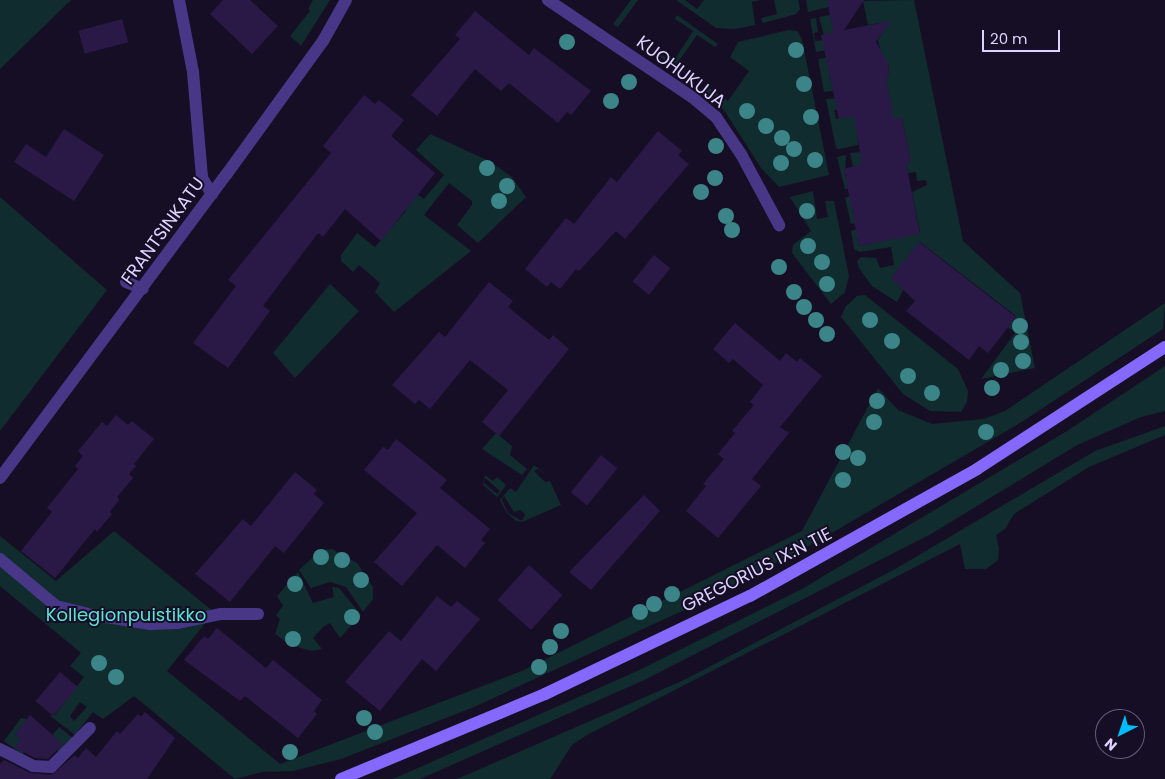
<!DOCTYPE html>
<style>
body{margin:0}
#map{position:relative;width:1165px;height:779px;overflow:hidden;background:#160e25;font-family:Poppins,sans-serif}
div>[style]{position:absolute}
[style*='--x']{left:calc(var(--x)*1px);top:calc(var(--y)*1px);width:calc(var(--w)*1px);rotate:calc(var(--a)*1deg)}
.green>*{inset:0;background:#112c2f}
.building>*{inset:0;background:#2a1947;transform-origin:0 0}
.lane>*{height:12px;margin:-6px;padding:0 6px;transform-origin:6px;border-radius:6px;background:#473786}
.street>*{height:12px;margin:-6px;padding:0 6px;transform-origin:6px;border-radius:6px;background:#473786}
.secondary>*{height:12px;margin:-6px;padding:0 6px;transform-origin:6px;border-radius:6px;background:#8569ff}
.trees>*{width:16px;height:16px;margin:-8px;border-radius:50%;background:#3b8487}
span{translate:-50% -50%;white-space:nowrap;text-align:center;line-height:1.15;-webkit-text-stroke:4px #160e25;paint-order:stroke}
.street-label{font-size:18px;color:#ded2ff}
.park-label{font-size:18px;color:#5ae4d7}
.north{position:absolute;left:1095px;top:709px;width:50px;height:50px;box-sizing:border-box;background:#160e25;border:1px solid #665c7c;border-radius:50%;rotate:221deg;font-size:14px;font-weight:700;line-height:20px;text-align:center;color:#ded2ff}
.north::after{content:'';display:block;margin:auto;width:18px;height:22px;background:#00bbfd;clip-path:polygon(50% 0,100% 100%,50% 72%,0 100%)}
.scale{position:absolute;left:982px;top:30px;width:78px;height:22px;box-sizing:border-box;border:2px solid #ded2ff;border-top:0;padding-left:6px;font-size:15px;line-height:18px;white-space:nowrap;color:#ded2ff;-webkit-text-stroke:4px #160e25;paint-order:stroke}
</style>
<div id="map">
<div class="green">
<i style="clip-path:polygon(0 0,71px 0,0 69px)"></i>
<i style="clip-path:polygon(313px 0,330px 0,301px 46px,290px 36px,310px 11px,308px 9px)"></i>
<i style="clip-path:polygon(631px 0,638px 0,618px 27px,637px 41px,613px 24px)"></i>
<i style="clip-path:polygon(676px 0,685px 0,697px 9px,704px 0,761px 0,752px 2px,755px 25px,735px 29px,716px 28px)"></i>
<i style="clip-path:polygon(774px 0,798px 0,800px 9px,796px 14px,763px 23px,761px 18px,777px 14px)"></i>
<i style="clip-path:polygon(806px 0,827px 0,829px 7px,808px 12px)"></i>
<i style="clip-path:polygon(914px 0,963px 241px,1020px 293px,1035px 368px,981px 379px,1015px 333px,1008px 327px,1016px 316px,920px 242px,891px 278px,904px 288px,897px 302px,872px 286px,859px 268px,857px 261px,861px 257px,876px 258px,880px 268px,894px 265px,891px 247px,859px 252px,854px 249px,851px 231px,859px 228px,862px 236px,857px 238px,859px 246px,920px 232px,912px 192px,927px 185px,926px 180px,917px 181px,916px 172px,908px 173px,906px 163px,911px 162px,902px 118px,857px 127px,858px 145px,839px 149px,836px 148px,826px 99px,838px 98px,841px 109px,834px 110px,836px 119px,891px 106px,886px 80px,889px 74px,888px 64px,883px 64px,878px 40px,882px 34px,879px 23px,868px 25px,863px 1px)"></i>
<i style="clip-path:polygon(677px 15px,718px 44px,715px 47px,697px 35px,676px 65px,692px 78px,651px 51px,653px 49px,673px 62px,693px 31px,675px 19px)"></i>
<i style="clip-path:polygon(830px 15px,839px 48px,816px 52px,810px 19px,816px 18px,818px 32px,814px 33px,815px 41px,825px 40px,819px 17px)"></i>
<i style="clip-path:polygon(789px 30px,797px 31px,802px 39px,829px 175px,779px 187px,761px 168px,724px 110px,705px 94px,709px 88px,728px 101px,749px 71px,730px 57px,738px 42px)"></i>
<i style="clip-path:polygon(830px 57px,833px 70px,829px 71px,830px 80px,846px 89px,824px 92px,818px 59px)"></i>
<i style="clip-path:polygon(430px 134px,489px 161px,512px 177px,526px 197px,478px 243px,457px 225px,472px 205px,472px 201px,449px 183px,424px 215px,471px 251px,394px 312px,375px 292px,380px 283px,359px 265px,353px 272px,341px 261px,341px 255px,357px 233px,375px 247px,406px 211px,401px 206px,413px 191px,424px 199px,444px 175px,416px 150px)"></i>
<i style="clip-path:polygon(861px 152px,864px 166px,861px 186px,845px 189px,837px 157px,846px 155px,845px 178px,855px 176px,850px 153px)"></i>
<i style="clip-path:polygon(813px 191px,817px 219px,828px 217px,825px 201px,834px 201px,849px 276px,845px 292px,831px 304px,792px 253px,793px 245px,811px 231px,790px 197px)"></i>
<i style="clip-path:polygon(854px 194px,852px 212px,868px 220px,851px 224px,845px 198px)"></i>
<i style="clip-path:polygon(0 197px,107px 290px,0 431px)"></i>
<i style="clip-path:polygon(330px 284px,359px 311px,295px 378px,273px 353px)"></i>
<i style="clip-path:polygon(865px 295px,958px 369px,968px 391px,967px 402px,961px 412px,930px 411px,903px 394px,841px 317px,846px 306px,857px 296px)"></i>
<i style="clip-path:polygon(evenodd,1165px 303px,1163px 329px,1020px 423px,818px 541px,693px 606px,474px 707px,341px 759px,293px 771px,262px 772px,235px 779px,134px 696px,103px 719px,93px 712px,75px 735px,49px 715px,54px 716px,84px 677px,70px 666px,81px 653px,0 586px,0 536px,56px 581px,114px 531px,214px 612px,167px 671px,280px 764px,524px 670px,802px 531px,878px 388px,898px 410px,932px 424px,984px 419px,1005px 411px,1165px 303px,80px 702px,87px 707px,74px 721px,70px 716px,80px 702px)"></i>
<i style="clip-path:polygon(1165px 366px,1165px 411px,1141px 417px,1077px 445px,931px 534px,642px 681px,420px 779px,393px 779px,635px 672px,802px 589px,1067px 431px)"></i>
<i style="clip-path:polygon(1165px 426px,1165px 435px,1089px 467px,1014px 514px,1005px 529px,996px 535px,999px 549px,998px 560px,986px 569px,965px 569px,960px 544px,587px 735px,572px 745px,550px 779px,457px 779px,684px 680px,897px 568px,1095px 451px)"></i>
<i style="clip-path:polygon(496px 433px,512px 446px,510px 455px,527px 469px,522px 475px,482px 449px)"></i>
<i style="clip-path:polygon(evenodd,534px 465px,548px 476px,538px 469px,534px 471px,545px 482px,550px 481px,561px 505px,522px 522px,516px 521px,507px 513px,500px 500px,510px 488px,516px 492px,534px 465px,504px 496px,514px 512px,520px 510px,525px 514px,522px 521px,508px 513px,502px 500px,504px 496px)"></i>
<i style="clip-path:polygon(evenodd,485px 475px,493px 481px,497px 477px,506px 485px,497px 497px,483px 485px,485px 475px,485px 478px,500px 491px,497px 494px,484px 483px,485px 478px)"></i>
<i style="clip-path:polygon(332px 549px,357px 563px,373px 587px,373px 599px,363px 612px,346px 587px,330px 582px,311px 588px,299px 570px,321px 550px)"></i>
<i style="clip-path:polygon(298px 572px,313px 603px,334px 597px,332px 587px,339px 588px,361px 615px,340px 638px,330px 623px,323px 627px,313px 638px,322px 649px,312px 651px,290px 645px,275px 634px,280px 619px,276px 615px,283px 606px,277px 596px)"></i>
<i style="clip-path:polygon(21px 718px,27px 719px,15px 734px,30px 747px,22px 754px,4px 741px)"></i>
<i style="clip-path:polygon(59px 727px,73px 738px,59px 752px,47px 742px)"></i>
</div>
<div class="building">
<i style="clip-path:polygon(223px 0,250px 0,278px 26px,252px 54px,210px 14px)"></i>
<i style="clip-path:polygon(827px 0,864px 0,844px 30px,891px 21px,876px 42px,888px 64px,889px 74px,886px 80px,894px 119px,902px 118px,911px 162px,906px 163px,920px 234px,859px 246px,844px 169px,862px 164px,854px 116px,839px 119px,821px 35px,833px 32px)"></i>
<i style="clip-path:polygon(475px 11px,529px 55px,534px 48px,591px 91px,571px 115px,567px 112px,558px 123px,509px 83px,501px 91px,475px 69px,437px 116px,411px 95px,460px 39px,455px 35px)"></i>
<i style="left:122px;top:19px;width:24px;height:45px;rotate:75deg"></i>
<i style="clip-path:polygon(364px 95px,375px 104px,379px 100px,404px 120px,391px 136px,435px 173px,381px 241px,345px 209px,323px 237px,318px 233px,263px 306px,270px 311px,228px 368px,193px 343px,236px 286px,228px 280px,331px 153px,323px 146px)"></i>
<i style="clip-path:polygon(64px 129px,104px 155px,74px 201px,14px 162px,26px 144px,46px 157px)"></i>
<i style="clip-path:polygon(658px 131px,682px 151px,678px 155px,689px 164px,625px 239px,616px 231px,579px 271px,576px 269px,560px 289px,551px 282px,547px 287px,525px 269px,566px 218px,574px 224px,611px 177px,617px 182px)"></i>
<i style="clip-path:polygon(919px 242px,1016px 317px,988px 353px,979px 346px,969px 360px,906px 311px,915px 301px,891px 278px)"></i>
<i style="left:654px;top:255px;width:21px;height:34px;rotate:39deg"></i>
<i style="clip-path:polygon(489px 282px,513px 301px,508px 307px,549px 340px,553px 335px,569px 349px,499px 436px,482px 422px,508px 390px,470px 360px,430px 409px,419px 400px,415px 404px,392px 385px,439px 332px,445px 337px)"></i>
<i style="clip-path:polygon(735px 323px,780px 361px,786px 353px,797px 362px,800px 358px,822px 376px,780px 427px,789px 433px,752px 479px,761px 486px,718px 538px,686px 511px,706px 486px,703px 484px,724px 459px,718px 454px,735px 433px,732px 431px,754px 405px,750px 402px,763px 385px,733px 359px,729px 363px,713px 349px)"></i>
<i style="clip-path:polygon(116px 415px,128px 425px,132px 421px,154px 439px,134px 464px,136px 466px,129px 474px,133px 478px,117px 497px,119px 500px,110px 512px,112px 514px,97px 532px,95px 529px,55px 578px,21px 551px,52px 512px,47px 508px,78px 469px,75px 466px,83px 456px,78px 451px,102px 422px,107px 426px)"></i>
<i style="clip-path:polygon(396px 439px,447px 480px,440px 488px,490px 529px,481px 540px,485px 543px,465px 568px,437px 545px,402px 586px,374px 562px,417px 513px,364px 470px,383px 447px,388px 450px)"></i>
<i style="left:601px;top:455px;width:21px;height:48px;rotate:39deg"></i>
<i style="clip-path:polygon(295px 472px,317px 490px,314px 494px,324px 503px,284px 553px,275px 546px,230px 602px,195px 574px,243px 519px,251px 526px)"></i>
<i style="clip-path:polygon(644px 495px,660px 511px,591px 590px,569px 572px)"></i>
<i style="left:529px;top:565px;width:45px;height:47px;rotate:42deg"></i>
<i style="clip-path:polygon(437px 596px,451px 607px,457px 601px,480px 619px,436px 671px,422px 659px,380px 711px,345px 682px,389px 631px,401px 641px)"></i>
<i style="clip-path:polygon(217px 628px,266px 668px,273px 660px,322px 700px,314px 711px,317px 714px,298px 738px,245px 696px,240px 701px,184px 660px,204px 636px,208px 639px)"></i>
<i style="left:60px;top:672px;width:23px;height:38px;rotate:40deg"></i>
<i style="clip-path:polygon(145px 712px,175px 738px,147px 779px,0 779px,0 764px,4px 760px,30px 773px,51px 775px,75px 755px,78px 758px,86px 748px,96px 757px,117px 731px,120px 734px,138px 714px,141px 717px)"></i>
<i style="clip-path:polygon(30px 715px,63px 744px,48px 759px,35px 758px,14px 747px,21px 739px,15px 734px)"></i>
</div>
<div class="lane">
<i style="--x:126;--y:282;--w:18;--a:22"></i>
<i style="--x:0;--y:559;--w:73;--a:40"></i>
<i style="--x:56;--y:606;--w:38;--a:14"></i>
<i style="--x:93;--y:615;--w:58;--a:9"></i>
<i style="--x:150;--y:624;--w:27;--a:-2"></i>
<i style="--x:177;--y:623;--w:45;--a:-11.6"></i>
<i style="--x:221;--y:614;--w:37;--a:0"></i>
<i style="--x:0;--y:749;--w:37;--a:27"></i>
<i style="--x:33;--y:766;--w:18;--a:3"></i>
<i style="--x:51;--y:767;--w:55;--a:-45"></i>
</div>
<div class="street">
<i style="--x:179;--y:0;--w:73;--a:79"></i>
<i style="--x:193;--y:72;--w:106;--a:85.1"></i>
<i style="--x:202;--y:178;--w:19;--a:58"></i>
<i style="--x:548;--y:0;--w:174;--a:34"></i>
<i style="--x:692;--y:97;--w:31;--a:40"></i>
<i style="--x:716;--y:117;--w:45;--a:56"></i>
<i style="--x:741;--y:154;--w:81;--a:61.8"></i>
<i style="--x:0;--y:478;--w:378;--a:-53.3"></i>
<i style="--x:226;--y:175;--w:165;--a:-54.1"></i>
<i style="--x:323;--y:41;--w:47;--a:-60.7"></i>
</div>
<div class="secondary">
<i style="--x:341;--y:779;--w:221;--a:-22.6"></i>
<i style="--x:545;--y:694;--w:227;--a:-25.6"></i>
<i style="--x:750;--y:596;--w:260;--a:-29.2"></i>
<i style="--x:977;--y:469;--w:224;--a:-33"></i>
</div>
<div class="trees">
<i style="left:567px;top:42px"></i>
<i style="left:796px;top:50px"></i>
<i style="left:629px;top:82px"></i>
<i style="left:804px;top:84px"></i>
<i style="left:611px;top:101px"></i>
<i style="left:747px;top:111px"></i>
<i style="left:811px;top:117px"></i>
<i style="left:766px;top:126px"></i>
<i style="left:782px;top:138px"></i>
<i style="left:716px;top:146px"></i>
<i style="left:794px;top:149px"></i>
<i style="left:815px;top:160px"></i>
<i style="left:781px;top:163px"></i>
<i style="left:487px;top:168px"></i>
<i style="left:715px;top:178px"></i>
<i style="left:507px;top:186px"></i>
<i style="left:701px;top:192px"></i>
<i style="left:499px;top:201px"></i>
<i style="left:807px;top:211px"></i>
<i style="left:726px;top:216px"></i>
<i style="left:732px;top:230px"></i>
<i style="left:808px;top:246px"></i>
<i style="left:822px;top:262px"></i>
<i style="left:779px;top:267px"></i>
<i style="left:827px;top:284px"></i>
<i style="left:794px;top:292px"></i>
<i style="left:804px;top:307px"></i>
<i style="left:816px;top:320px"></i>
<i style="left:870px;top:320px"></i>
<i style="left:1020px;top:326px"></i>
<i style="left:827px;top:334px"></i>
<i style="left:892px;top:341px"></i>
<i style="left:1021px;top:342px"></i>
<i style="left:1023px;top:361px"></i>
<i style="left:1001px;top:370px"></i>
<i style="left:908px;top:376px"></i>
<i style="left:992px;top:388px"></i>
<i style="left:932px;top:393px"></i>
<i style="left:877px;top:401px"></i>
<i style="left:874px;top:422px"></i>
<i style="left:986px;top:432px"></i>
<i style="left:843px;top:452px"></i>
<i style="left:858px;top:458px"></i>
<i style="left:843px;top:480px"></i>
<i style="left:321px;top:557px"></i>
<i style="left:342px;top:560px"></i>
<i style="left:361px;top:580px"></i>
<i style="left:295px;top:584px"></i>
<i style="left:672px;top:594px"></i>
<i style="left:654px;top:604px"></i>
<i style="left:640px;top:612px"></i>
<i style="left:352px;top:617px"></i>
<i style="left:561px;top:631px"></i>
<i style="left:293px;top:639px"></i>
<i style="left:550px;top:647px"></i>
<i style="left:99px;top:663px"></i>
<i style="left:539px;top:667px"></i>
<i style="left:116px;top:677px"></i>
<i style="left:364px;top:718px"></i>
<i style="left:375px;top:732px"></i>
<i style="left:290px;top:752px"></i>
</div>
<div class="street-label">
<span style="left:681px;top:72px;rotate:37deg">KUOHUKUJA</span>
<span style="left:163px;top:231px;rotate:-54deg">FRANTSINKATU</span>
<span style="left:757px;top:570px;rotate:-27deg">GREGORIUS IX:N TIE</span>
</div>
<div class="park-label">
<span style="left:126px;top:615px">Kollegionpuistikko</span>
</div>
<div class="north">N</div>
<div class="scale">20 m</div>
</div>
